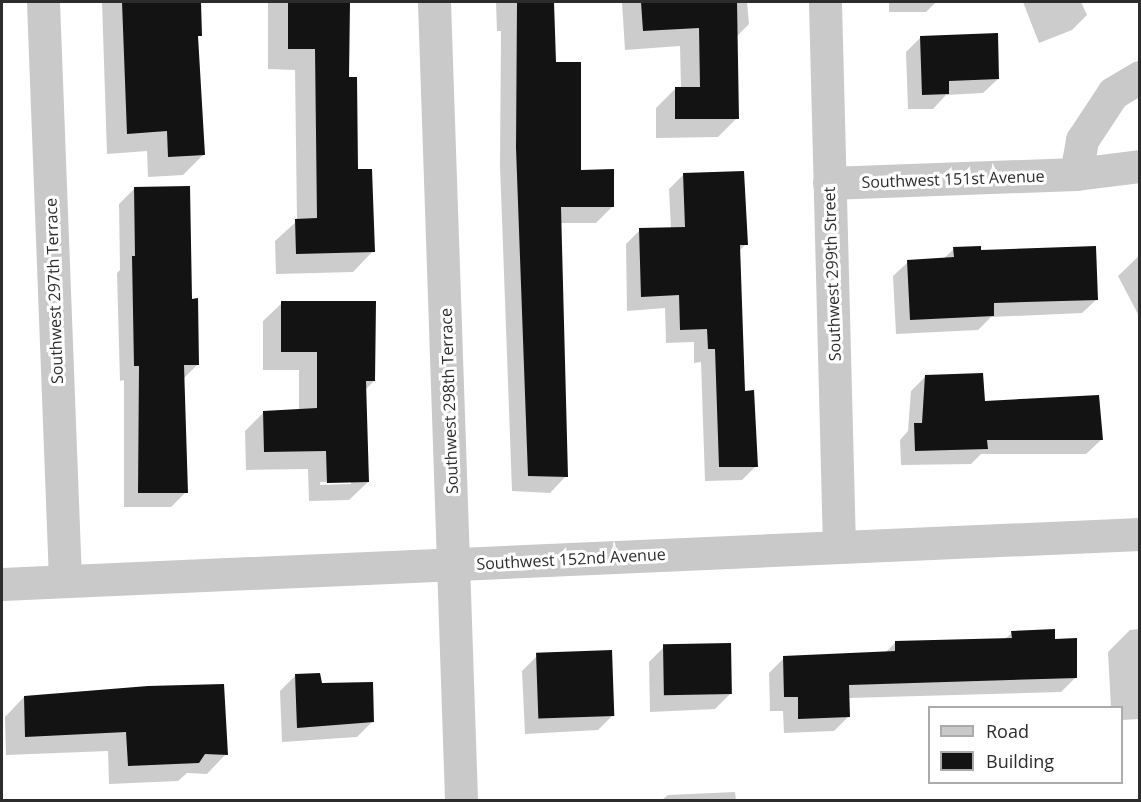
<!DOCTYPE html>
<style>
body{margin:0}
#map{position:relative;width:1141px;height:802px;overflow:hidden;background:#fff;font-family:"Open Sans",sans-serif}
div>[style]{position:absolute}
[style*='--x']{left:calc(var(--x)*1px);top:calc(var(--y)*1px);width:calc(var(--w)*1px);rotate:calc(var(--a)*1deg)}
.shadow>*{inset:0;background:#0003}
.building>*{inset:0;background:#131313;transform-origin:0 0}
.minor>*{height:33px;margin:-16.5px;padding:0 16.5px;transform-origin:16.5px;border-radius:16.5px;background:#c9c9c9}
.tertiary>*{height:33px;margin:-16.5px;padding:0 16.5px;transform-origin:16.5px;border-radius:16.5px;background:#c9c9c9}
span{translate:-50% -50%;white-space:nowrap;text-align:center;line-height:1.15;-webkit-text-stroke:6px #fff;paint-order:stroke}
.street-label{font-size:16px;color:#2c2c2c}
.frame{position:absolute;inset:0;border:3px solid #2c2c2c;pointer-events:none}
.legend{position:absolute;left:928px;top:706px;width:195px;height:78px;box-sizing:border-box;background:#fff;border:2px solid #ababab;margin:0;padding:8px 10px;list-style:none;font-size:18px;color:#2c2c2c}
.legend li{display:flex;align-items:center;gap:12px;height:30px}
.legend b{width:30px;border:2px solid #ababab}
</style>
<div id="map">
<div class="shadow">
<i style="clip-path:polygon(102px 2px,200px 2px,197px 38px,203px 155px,183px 175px,148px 177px,147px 151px,107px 154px)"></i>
<i style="clip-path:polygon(268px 2px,347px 2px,348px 79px,356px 171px,373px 251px,353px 272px,276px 274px,275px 241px,297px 221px,295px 70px,268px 69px)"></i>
<i style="clip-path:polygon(496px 2px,553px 2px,554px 64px,580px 171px,613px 206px,596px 223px,560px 223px,566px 476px,550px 493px,512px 491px,500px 165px,501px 31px,497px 31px)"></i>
<i style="clip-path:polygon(622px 2px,747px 2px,749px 24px,736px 37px,737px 118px,718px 137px,656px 138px,656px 108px,675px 89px,681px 89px,680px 46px,625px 50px)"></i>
<i style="clip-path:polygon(889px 2px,936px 2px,926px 12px,889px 12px)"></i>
<i style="clip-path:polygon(1023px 2px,1081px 2px,1087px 15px,1072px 30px,1039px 43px)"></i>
<i style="clip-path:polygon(921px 37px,998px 79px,983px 93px,946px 95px,933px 109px,908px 109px,906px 52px)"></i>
<i style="clip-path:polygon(683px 175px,746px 244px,739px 251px,744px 392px,756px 466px,742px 480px,705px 481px,701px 362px,694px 363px,694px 342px,666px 343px,665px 308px,627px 311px,626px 244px,640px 230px,671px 229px,669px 189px)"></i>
<i style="clip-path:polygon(134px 189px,190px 300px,198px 364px,183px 379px,186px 492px,171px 507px,124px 507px,124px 380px,120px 381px,117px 273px,120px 270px,119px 204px)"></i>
<i style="clip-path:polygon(954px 249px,1097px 299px,1082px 313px,991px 317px,978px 330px,896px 334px,893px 276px,908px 262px,943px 259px)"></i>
<i style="clip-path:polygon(1140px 255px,1140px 318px,1118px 276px)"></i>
<i style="clip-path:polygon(evenodd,282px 303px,374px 381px,365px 390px,368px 482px,349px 500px,309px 501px,308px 469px,246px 470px,245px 431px,264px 412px,299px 411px,299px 370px,263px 370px,263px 321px,282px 303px,351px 481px,351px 484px,320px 485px,320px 482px,351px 481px)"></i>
<i style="clip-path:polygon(926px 376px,984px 403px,1101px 440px,1086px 454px,981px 454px,971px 464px,901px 465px,900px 440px,908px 431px,911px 391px)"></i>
<i style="clip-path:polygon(1140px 629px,1140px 719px,1122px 720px,1122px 708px,1111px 708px,1108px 652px,1130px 630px)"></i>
<i style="clip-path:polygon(1012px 633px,1054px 641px,1076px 677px,1061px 692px,848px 698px,849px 716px,834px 731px,784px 733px,783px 711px,770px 711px,769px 673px,784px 658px,885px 653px,895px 643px,1005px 639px)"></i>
<i style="clip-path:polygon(664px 647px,730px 694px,715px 709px,650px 712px,649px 662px)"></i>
<i style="clip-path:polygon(537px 656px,613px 715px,598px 730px,525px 734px,522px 671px)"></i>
<i style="clip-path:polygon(295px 676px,372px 722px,357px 737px,282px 742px,280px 691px)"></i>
<i style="clip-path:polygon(24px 697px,226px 754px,207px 774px,187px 773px,178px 781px,109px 784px,108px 751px,6px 755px,5px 717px)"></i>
<i style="clip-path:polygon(735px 792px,736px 800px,662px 800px,668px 795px)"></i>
</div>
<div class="building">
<i style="clip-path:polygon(122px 2px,201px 2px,202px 36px,198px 36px,205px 155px,168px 157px,167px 131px,127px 134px)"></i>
<i style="clip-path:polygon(288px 2px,350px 2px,349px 77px,357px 77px,358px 169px,372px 169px,375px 252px,296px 254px,295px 219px,317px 218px,315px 49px,288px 49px)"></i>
<i style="clip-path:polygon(517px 2px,554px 2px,556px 62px,581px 62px,581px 170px,614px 169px,614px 207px,561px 207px,568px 477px,528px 476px,516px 148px)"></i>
<i style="clip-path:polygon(641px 2px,737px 2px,739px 119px,675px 119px,675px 87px,700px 87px,699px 28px,643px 31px)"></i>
<i style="clip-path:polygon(998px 33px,999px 79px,949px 81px,949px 94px,922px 95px,920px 36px)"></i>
<i style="clip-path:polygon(744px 171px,748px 245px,740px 245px,745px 391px,754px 390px,758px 467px,719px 467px,715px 349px,708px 349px,707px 329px,680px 330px,679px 295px,641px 297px,639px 228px,685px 227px,683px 173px)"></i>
<i style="clip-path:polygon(190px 186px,192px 299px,198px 298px,199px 365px,184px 365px,188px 493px,138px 493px,139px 366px,134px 366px,132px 256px,135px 256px,134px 187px)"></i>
<i style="clip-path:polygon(981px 246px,981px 250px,1096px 246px,1098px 300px,994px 303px,994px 316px,910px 320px,907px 260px,954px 257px,953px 247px)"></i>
<i style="clip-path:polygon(281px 301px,376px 301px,375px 381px,366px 381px,369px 482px,327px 483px,326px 451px,264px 452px,263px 411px,317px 408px,317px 352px,281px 352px)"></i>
<i style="clip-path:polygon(983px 373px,985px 401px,1099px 395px,1103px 440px,987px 440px,988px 449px,915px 451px,914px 423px,922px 423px,925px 375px)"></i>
<i style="clip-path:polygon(1055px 629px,1055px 639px,1077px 638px,1077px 678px,849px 685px,850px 717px,798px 719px,798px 697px,784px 697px,783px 656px,895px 651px,895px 641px,1012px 638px,1011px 631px)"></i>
<i style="left:731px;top:643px;width:51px;height:68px;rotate:89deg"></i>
<i style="left:612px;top:650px;width:66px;height:76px;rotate:88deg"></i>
<i style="clip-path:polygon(320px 673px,322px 683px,373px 682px,374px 722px,297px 728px,295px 674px)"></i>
<i style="clip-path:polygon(224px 684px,228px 755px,205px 754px,199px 763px,128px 766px,126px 732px,25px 737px,24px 696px,148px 686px)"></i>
</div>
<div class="minor">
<i style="--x:43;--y:2;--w:579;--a:87.82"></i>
<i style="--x:434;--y:2;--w:798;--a:88.06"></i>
<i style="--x:825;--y:2;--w:544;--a:88.53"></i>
<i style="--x:1076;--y:174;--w:35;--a:-80"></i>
<i style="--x:1082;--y:140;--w:56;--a:-56.6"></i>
<i style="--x:1113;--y:93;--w:31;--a:-31"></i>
<i style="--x:829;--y:183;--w:247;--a:-2.1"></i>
<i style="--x:1076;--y:174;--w:64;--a:-7.1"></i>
</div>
<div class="tertiary">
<i style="--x:2;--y:584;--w:1139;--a:-2.52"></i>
</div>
<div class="street-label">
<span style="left:953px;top:179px;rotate:-2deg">Southwest 151st Avenue</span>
<span style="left:832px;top:274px;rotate:-92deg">Southwest 299th Street</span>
<span style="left:54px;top:291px;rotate:-92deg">Southwest 297th Terrace</span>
<span style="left:449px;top:401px;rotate:-92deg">Southwest 298th Terrace</span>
<span style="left:571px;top:559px;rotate:-3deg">Southwest 152nd Avenue</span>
</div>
<div class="frame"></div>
<ul class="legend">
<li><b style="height:8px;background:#c9c9c9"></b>Road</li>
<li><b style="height:16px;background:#131313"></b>Building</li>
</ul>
</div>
